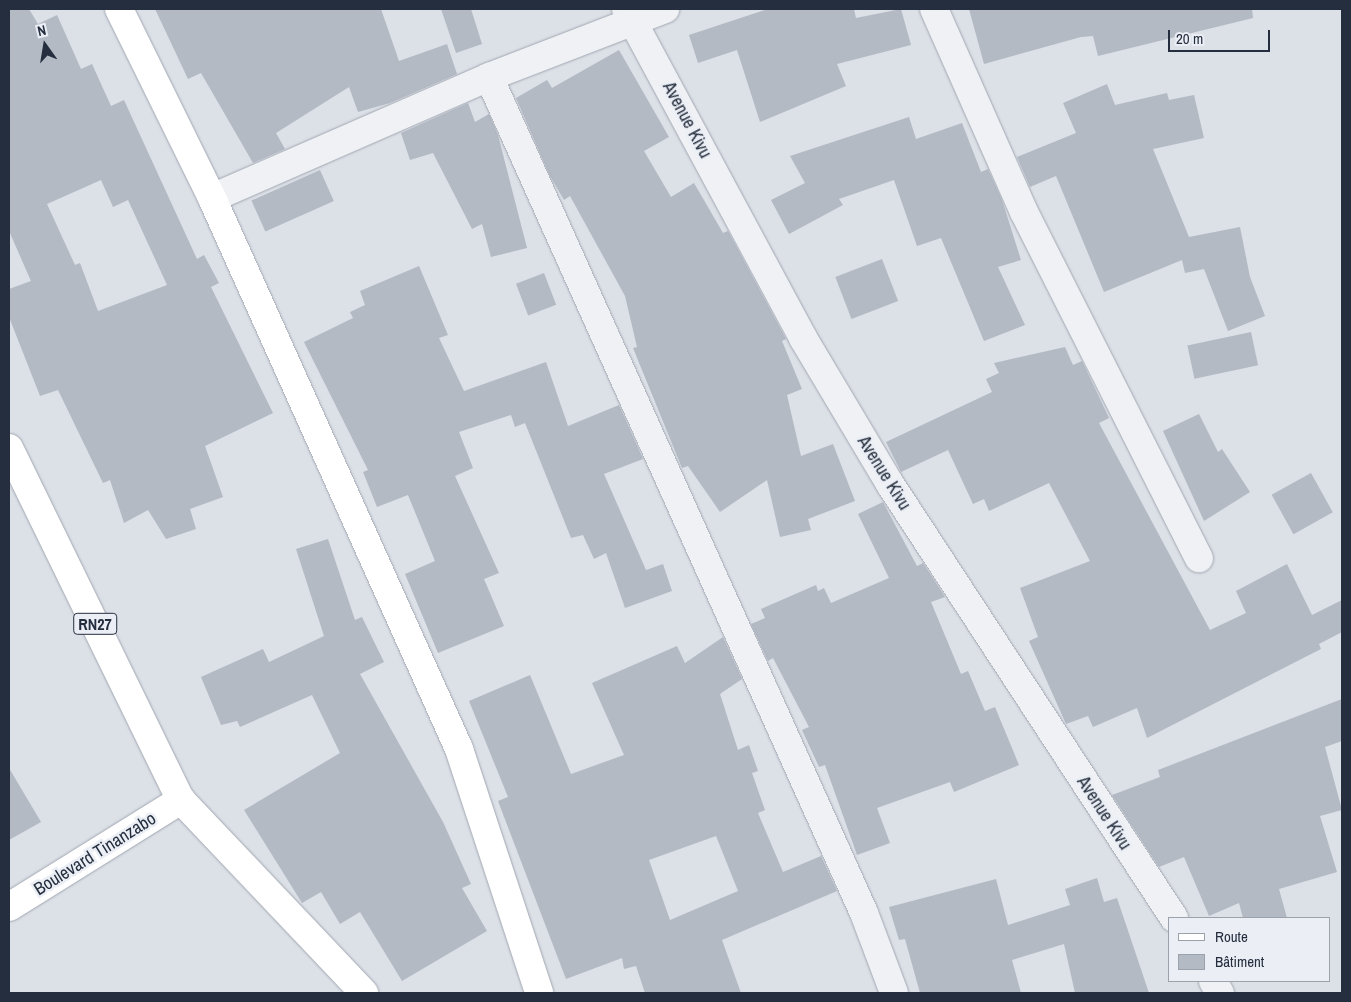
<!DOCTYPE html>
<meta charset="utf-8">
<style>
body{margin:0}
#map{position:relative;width:1351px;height:1002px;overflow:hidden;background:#dce0e7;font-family:"Archivo Narrow",sans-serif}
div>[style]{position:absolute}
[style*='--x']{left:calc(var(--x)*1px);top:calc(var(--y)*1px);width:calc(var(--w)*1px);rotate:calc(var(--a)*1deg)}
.building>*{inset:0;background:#b3bac4;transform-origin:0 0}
.roads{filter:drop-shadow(0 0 1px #a1a7b1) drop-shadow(0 0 1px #a1a7b1)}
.street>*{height:28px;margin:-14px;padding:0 14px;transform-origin:14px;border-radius:14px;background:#eff1f5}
.secondary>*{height:28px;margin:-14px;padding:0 14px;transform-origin:14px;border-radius:14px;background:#fff}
.primary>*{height:28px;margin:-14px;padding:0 14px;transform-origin:14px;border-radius:14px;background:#fff}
span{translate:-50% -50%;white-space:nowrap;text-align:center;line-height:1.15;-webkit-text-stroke:5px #ebeff5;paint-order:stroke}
.shield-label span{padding:1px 4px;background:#ebeff5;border:1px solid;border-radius:4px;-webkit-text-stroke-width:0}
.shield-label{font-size:16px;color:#252e3e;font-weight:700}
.street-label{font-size:18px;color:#252e3e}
.frame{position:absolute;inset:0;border:10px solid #252e3e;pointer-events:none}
.legend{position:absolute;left:1168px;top:917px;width:162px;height:65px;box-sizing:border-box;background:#ebeff5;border:1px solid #9ca2ac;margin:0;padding:6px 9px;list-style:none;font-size:15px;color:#252e3e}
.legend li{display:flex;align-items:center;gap:10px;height:25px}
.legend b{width:25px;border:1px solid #9ca2ac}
.north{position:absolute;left:20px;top:20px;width:50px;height:50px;-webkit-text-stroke:4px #ebeff5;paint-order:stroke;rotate:347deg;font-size:14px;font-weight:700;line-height:20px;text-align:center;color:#252e3e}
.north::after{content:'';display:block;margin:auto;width:18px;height:22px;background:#252e3e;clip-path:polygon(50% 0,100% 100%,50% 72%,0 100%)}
.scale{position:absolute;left:1168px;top:30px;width:102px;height:22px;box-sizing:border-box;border:2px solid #252e3e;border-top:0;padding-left:6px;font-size:15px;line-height:18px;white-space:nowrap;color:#252e3e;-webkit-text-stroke:4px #ebeff5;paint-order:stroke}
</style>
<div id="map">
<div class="building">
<i style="clip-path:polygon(evenodd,9px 9px,29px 9px,38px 24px,57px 15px,81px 69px,92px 64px,111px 106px,124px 100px,197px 259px,204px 255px,219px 283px,211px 287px,273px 413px,205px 446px,223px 497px,190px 509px,196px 529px,166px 539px,148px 510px,124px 523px,110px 480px,103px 483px,58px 390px,40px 396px,9px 317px,9px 289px,31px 281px,9px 231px,9px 9px,101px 180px,113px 207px,128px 200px,167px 285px,98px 311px,80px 263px,75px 265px,47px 204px,101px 180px)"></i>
<i style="clip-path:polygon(155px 9px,381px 9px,399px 61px,447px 44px,457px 74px,390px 103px,358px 112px,349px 87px,276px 133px,285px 149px,253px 163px,201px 73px,188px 79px)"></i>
<i style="clip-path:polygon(441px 9px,471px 9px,482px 44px,456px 53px)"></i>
<i style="clip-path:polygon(768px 9px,854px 9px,856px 18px,901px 9px,911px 45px,837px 64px,846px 86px,760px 122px,737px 50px,698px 63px,689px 35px)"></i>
<i style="clip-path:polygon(969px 9px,1252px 9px,1253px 18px,1098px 56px,1093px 36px,1081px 37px,984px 64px)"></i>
<i style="clip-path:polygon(619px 50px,669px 137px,644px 151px,671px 197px,694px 183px,723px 233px,728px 231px,786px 339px,782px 341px,802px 389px,787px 395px,801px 456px,833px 444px,855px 501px,808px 519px,811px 530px,780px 537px,767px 480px,720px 512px,688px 466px,682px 468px,633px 348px,637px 347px,625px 296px,570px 196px,564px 200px,550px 176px,516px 98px,547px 80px,552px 88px)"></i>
<i style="clip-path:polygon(1107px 84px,1115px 105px,1167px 93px,1169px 100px,1194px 95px,1204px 138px,1153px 149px,1189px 237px,1240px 227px,1250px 277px,1265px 316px,1228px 331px,1204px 269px,1185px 273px,1182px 260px,1104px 292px,1056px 176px,1030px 187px,1017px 157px,1076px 133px,1063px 103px)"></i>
<i style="clip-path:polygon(468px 103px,475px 122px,489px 114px,498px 135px,527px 248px,491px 257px,482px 224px,472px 229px,433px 153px,410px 160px,401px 133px)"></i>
<i style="clip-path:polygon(909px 117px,916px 139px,962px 123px,981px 172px,988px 169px,1002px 200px,1021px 260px,998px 267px,1025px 325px,984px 341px,941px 238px,917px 246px,894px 180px,839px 199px,843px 205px,789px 234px,771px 200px,805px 183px,790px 156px)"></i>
<i style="left:320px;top:170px;width:34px;height:75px;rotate:66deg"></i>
<i style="left:882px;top:259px;width:45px;height:50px;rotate:69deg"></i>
<i style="clip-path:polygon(419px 266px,448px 335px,439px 338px,464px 391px,546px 362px,568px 426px,619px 405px,643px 459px,604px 474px,646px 570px,663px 564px,672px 591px,625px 608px,606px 553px,594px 559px,583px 535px,571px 538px,525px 423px,515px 427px,511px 415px,459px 432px,473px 468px,455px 476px,499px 573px,484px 579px,504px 626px,438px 653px,405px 574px,435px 561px,408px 495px,377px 507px,363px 472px,368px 470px,304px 342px,353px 318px,350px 312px,365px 305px,360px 291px)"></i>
<i style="left:544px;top:273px;width:34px;height:30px;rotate:69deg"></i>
<i style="left:1251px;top:332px;width:34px;height:65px;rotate:78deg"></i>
<i style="clip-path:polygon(1065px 347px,1073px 365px,1082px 361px,1109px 418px,1099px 423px,1210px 630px,1246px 613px,1236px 591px,1287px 564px,1312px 615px,1342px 600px,1342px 632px,1319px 644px,1321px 649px,1147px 738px,1137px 708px,1093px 727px,1088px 716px,1066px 724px,1029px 641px,1038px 637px,1020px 588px,1090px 561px,1049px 483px,989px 511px,984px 499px,973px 504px,948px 450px,901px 472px,886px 442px,992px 392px,986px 379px,999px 373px,994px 363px)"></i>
<i style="clip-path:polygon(1199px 414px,1218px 452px,1222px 449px,1250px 492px,1204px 521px,1163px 431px)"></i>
<i style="left:1311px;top:473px;width:45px;height:45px;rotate:61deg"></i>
<i style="clip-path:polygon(883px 502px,917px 566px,923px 563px,945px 597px,931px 602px,961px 674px,968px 671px,985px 711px,995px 707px,1019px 765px,954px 792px,950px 782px,877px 808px,890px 843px,857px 855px,825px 765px,819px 767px,802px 730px,809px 727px,773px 658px,768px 661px,751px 624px,765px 618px,761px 609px,816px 585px,818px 591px,824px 588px,831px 603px,889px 578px,858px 514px)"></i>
<i style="clip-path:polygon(328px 539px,355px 620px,362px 617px,384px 662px,360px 674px,443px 822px,471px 884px,462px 888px,487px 931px,402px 981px,360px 912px,340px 924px,321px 892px,302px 903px,244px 810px,340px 753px,312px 695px,240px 727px,237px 721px,221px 725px,201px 677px,263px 649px,269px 662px,324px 636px,296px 549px)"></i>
<i style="clip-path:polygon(evenodd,723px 637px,742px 679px,720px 694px,738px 750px,749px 745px,758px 771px,752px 773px,765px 810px,758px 813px,783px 872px,821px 856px,837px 891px,722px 940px,741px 993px,645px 993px,636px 966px,624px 969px,622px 958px,566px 979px,498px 801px,508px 797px,469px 701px,530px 675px,571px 774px,624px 755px,592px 683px,677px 646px,685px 663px,723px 637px,716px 836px,738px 891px,670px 920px,649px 860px,716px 836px)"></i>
<i style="clip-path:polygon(1342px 699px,1342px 741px,1325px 747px,1342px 810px,1320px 816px,1337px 872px,1279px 889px,1287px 918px,1243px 918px,1239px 903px,1209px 916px,1184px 857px,1159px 867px,1112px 795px,1160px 777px,1158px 770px)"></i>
<i style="clip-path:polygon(9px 768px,41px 822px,9px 840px)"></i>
<i style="clip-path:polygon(1097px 878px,1104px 902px,1117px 898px,1149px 993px,1075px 993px,1064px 944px,1012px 960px,1021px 993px,920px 993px,905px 939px,899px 940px,889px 907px,996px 879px,1008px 925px,1070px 905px,1065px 889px)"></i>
</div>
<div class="roads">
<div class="street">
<i style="--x:626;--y:9;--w:374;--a:61.7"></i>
<i style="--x:803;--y:338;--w:170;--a:59.2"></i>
<i style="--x:890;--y:484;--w:519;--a:56.8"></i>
<i style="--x:934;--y:9;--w:222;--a:66.1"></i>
<i style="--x:1024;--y:212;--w:388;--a:63.2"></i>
<i style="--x:489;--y:77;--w:916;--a:65.84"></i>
<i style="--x:864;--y:913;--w:85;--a:69.4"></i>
<i style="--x:212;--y:198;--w:302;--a:-23.6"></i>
<i style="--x:489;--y:77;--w:189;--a:-21.1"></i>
<i style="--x:1213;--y:981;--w:14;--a:60"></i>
</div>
<div class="secondary">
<i style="--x:119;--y:9;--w:211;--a:63.8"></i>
<i style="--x:212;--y:198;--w:604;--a:65.85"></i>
<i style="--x:459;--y:749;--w:257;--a:71.8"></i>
<i style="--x:9;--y:907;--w:203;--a:-31.9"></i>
</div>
<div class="primary">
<i style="--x:9;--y:448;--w:392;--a:64"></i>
<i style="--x:181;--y:800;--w:266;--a:46.5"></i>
</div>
</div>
<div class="shield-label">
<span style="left:95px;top:624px">RN27</span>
</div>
<div class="street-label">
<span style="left:687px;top:120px;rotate:62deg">Avenue Kivu</span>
<span style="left:884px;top:473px;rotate:58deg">Avenue Kivu</span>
<span style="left:1104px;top:813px;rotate:57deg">Avenue Kivu</span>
<span style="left:95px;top:854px;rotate:-32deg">Boulevard Tinanzabo</span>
</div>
<div class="frame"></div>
<ul class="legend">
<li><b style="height:6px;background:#fff"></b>Route</li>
<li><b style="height:14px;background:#b3bac4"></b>Bâtiment</li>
</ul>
<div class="north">N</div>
<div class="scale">20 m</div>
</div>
